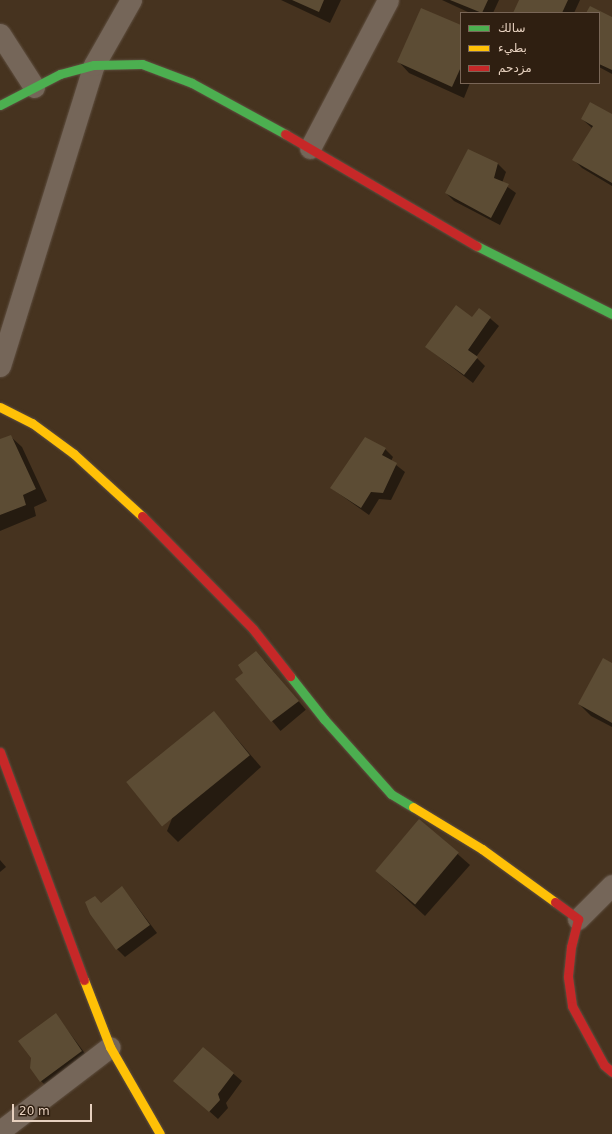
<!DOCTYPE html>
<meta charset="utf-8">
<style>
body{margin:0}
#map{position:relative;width:612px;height:1134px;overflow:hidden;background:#46331f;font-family:"DejaVu Sans",Vazirmatn,sans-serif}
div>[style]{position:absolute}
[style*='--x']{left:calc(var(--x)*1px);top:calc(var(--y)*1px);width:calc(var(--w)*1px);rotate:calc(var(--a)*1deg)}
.shadow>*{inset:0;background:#0007;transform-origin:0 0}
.building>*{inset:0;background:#5c4c34;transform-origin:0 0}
.roads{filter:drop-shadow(0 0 1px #5f4f40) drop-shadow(0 0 1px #5f4f40)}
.street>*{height:21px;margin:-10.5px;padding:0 10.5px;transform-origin:10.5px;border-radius:10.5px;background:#756659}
.fast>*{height:9px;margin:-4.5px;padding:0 4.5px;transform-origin:4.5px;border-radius:4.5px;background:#4caf50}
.slow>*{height:9px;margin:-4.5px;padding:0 4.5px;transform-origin:4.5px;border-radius:4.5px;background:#ffc107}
.jam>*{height:9px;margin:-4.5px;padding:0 4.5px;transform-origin:4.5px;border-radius:4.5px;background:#c62828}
span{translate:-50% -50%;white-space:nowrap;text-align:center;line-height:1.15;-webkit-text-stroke:3px #2f1f11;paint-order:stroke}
.legend{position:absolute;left:460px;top:12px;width:140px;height:72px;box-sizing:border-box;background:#2f1f11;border:1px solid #796657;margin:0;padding:5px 7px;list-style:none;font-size:12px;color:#e7d1bf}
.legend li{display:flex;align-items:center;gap:8px;height:20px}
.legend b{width:20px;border:1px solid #796657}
.scale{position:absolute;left:12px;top:1104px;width:80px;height:18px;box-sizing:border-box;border:2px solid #e7d1bf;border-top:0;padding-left:5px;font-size:12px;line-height:14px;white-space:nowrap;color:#e7d1bf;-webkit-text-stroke:3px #2f1f11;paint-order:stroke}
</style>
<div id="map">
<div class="shadow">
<i style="clip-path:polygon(281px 0,341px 0,330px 23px)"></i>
<i style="clip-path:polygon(442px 0,499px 0,493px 13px,470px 13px)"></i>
<i style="clip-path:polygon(520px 0,580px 0,574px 13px,514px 13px)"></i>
<i style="clip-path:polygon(590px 7px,612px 18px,612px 74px,599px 67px,599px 13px,587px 13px)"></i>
<i style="clip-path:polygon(461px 26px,461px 83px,470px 83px,464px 98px,409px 73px,398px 61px)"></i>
<i style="clip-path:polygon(612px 115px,612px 186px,582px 168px,574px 160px,592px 128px,582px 119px)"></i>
<i style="clip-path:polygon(468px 150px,498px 164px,506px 172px,502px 183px,516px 193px,500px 225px,454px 201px,446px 193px)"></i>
<i style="clip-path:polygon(479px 309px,499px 326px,476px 357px,485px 366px,473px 383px,426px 347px,472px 318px)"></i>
<i style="clip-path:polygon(10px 436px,22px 447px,47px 501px,34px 507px,36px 516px,0 531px,0 440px)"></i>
<i style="clip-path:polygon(385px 449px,393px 457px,391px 461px,405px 472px,391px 500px,379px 499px,369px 515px,331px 488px)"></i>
<i style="left:264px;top:660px;width:65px;height:33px;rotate:50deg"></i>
<i style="clip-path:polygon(612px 665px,612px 727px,591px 716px,579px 704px)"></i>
<i style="clip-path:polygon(214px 712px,261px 767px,178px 842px,167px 831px)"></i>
<i style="clip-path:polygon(419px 820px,470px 865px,425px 916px,386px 880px)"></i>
<i style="clip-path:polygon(0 860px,6px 867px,0 872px)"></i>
<i style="clip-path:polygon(122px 887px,157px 933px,125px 957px,117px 949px,102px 904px)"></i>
<i style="clip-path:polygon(56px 1015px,90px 1060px,49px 1089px,41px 1081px)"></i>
<i style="clip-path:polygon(203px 1048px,242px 1081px,226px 1103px,228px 1108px,218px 1119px,183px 1088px)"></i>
</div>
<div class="building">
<i style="clip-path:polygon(292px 0,324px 0,319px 12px)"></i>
<i style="clip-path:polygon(450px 0,488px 0,482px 13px)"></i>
<i style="clip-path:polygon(519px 0,568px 0,562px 13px,513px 13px)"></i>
<i style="clip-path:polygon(590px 6px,612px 17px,612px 70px,599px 64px,599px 13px,586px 13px)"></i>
<i style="clip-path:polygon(421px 8px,461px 25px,461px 67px,452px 87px,397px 62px)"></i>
<i style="clip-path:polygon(590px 102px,612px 114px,612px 183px,572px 160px,593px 126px,581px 119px)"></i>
<i style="clip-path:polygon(468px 149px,498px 163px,494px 178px,509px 184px,491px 218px,445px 193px)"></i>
<i style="clip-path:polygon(456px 305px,472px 317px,479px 308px,491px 317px,468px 350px,478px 357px,464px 375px,425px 347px)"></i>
<i style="clip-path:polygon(11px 435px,36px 489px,23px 495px,26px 505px,0 515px,0 439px)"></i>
<i style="clip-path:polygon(365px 437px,386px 448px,382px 455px,397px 463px,383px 493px,371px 492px,361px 508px,330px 488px)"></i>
<i style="clip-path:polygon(256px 651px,299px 701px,271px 722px,235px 679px,243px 673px,238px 665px)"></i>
<i style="clip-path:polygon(603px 658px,612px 663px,612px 723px,578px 704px)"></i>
<i style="left:214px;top:711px;width:57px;height:113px;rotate:51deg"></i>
<i style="left:419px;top:819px;width:52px;height:68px;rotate:40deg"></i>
<i style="clip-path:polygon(122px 886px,150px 925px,116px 950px,90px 914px,85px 902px,95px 896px,101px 903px)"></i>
<i style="clip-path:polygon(56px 1013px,82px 1051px,40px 1082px,30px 1068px,31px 1058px,18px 1041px)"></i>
<i style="clip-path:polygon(203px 1047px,234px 1073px,218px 1094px,220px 1100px,209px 1112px,173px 1081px)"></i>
</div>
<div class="roads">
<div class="street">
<i style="--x:0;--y:34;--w:63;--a:57.3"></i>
<i style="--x:310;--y:148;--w:167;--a:-62.2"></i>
<i style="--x:0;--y:366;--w:315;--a:-72.7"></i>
<i style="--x:94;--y:65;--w:75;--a:-60.4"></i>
<i style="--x:578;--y:919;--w:48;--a:-45"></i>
<i style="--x:0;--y:1131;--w:138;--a:-37.4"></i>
</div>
<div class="fast">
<i style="--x:0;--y:105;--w:68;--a:-27.3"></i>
<i style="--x:60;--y:74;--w:35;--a:-15"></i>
<i style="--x:94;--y:65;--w:48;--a:-1.2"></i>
<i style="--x:142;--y:64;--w:53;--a:20.8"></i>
<i style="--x:192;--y:83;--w:106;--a:28.7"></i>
<i style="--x:477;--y:246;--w:151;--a:26.7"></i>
<i style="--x:290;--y:676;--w:55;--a:51.7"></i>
<i style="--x:324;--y:719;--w:101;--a:48.2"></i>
<i style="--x:391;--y:794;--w:26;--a:31"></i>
</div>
<div class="slow">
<i style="--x:0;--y:407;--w:36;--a:27"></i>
<i style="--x:32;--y:423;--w:52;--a:36.4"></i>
<i style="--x:74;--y:454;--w:92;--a:42.4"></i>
<i style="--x:413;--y:807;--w:81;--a:31.3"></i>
<i style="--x:482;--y:849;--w:90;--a:36"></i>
<i style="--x:84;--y:980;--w:72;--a:68.8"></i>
<i style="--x:110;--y:1047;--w:100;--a:60.1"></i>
</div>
<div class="jam">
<i style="--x:285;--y:134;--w:222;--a:30.3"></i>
<i style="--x:142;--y:516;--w:158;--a:45.5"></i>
<i style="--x:253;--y:629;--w:60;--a:51.8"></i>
<i style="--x:0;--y:752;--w:243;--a:69.8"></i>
<i style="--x:555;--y:902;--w:29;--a:36"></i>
<i style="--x:578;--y:919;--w:29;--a:104"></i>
<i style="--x:571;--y:947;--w:30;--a:96"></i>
<i style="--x:568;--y:977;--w:29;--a:82"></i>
<i style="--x:572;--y:1006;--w:67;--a:61.5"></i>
<i style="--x:604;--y:1065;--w:11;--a:41"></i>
</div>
</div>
<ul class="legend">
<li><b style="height:5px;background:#4caf50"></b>سالك</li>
<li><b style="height:5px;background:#ffc107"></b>بطيء</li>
<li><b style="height:5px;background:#c62828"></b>مزدحم</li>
</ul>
<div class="scale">20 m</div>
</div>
